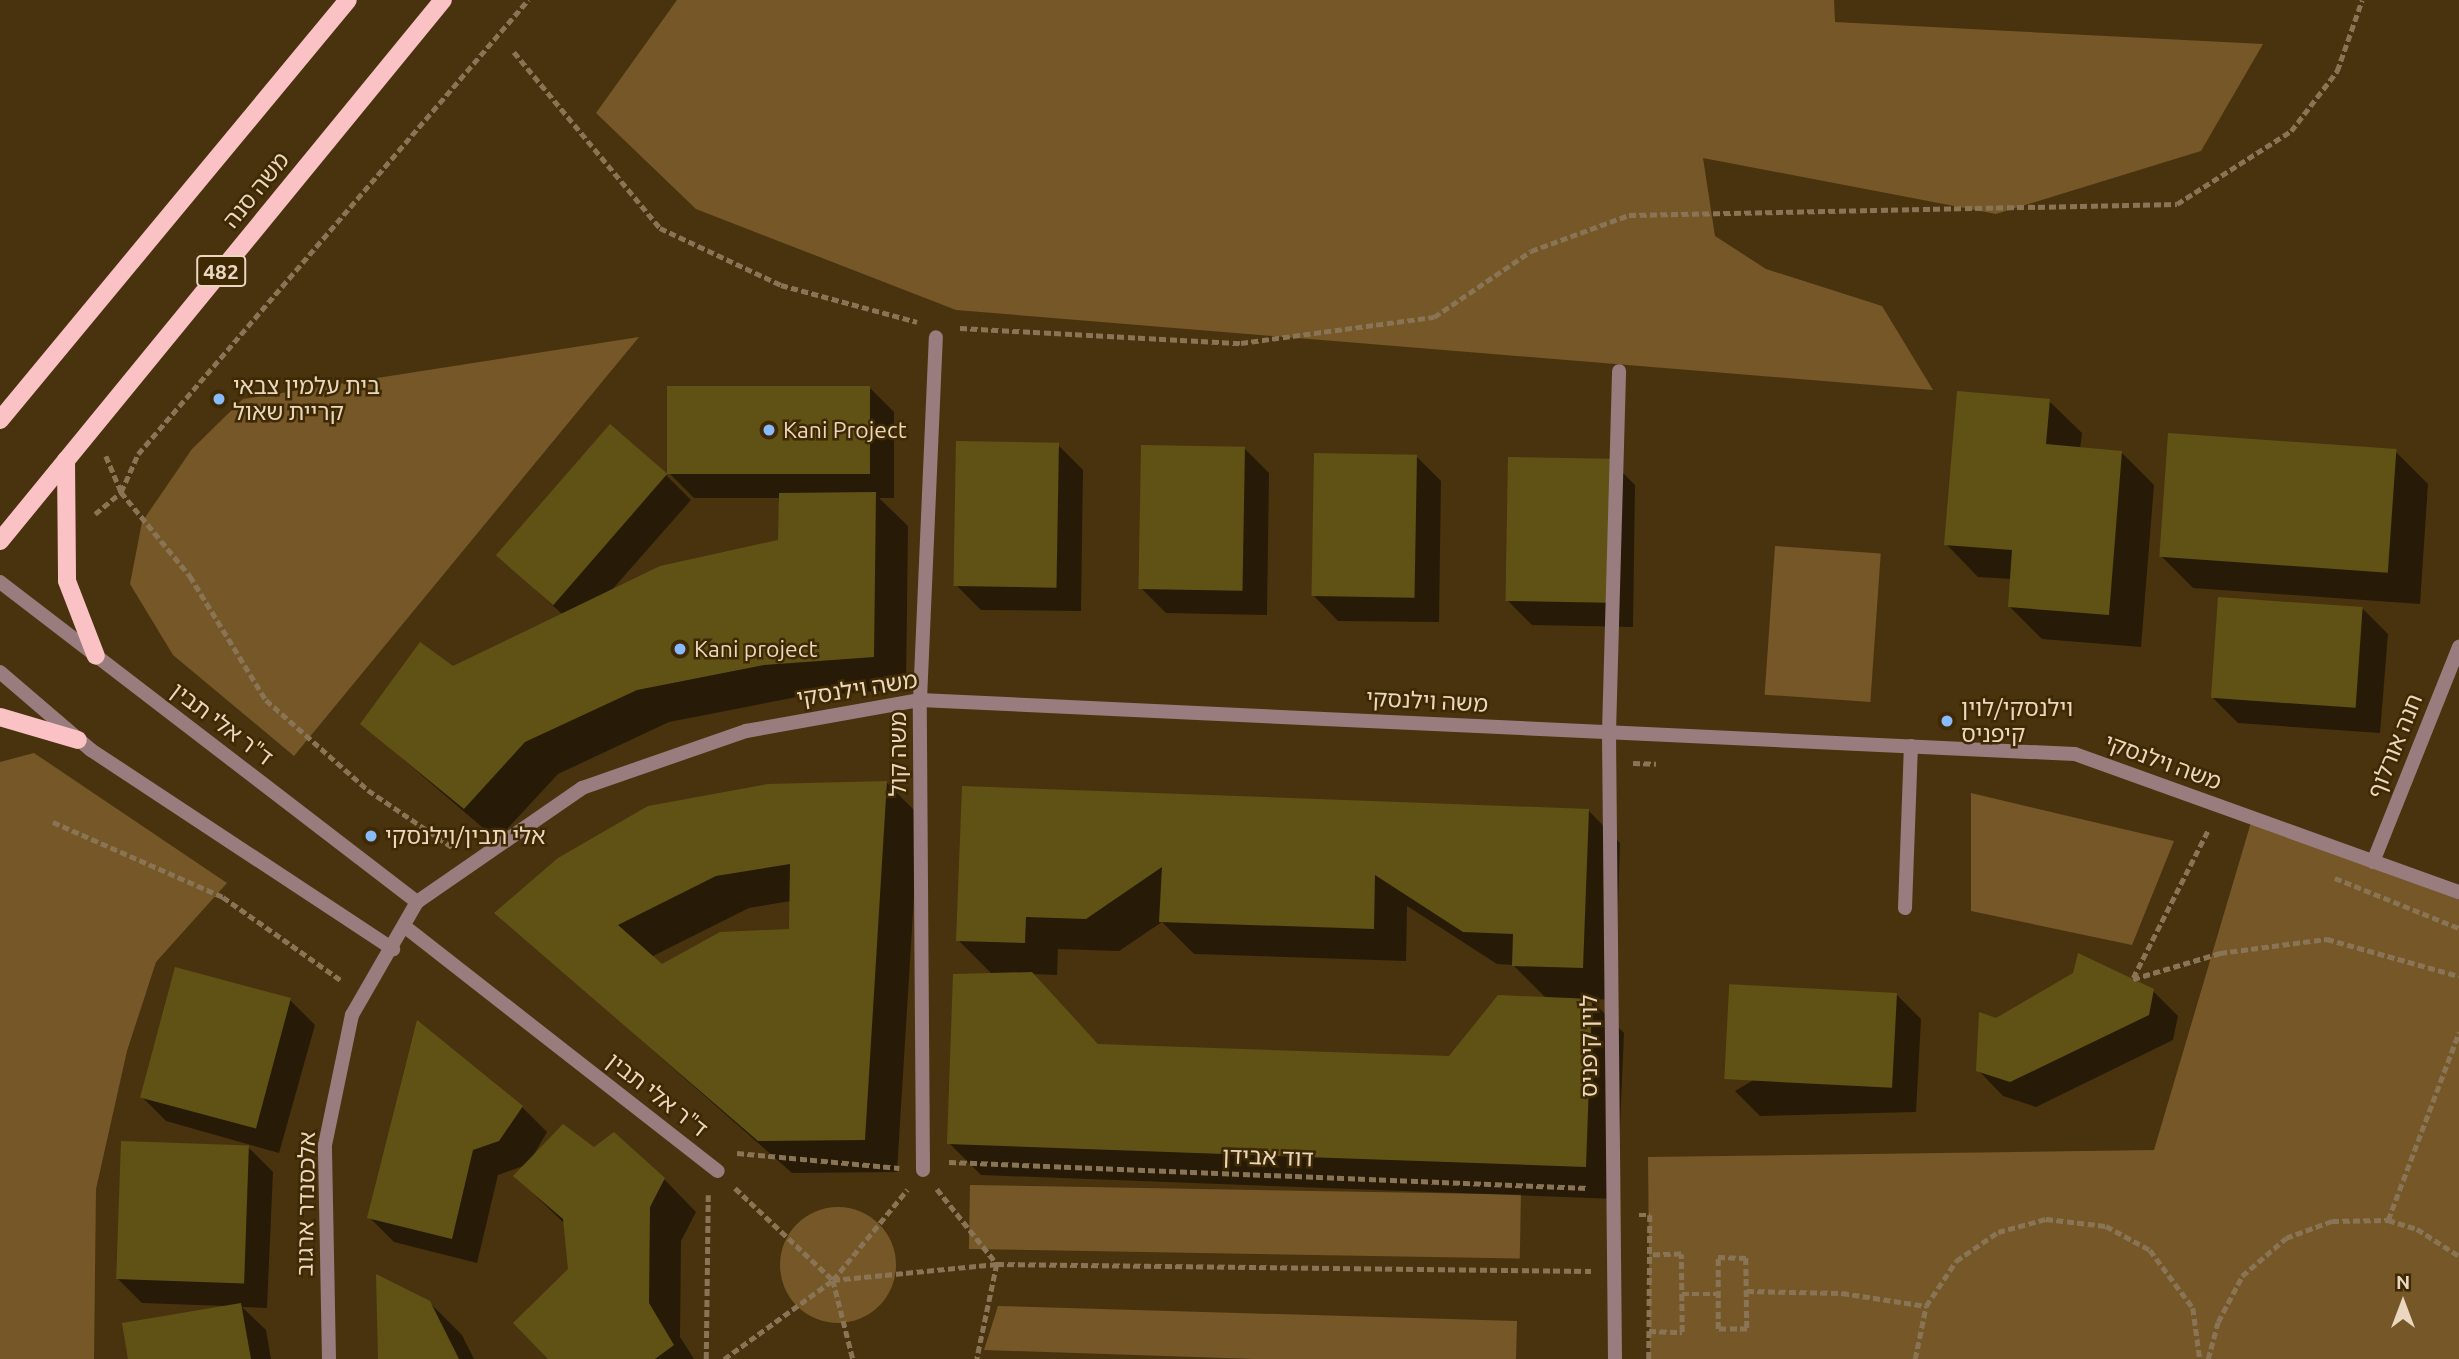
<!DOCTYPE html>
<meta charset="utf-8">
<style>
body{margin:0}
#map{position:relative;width:2459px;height:1359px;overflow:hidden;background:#49330e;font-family:Ubuntu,"Noto Sans Hebrew",sans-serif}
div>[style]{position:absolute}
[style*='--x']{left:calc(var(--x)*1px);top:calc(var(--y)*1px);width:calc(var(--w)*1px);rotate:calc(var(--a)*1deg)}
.green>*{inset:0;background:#765728;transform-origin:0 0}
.round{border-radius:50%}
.shadow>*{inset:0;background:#0007}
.building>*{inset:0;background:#605215;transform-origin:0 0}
.path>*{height:4.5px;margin-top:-2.25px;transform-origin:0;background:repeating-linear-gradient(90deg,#897555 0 7px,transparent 0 10.5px)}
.lane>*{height:14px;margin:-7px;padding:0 7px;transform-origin:7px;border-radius:7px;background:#997d7e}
.street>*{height:14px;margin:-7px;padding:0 7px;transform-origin:7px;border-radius:7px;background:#997d7e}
.primary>*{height:18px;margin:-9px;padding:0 9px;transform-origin:9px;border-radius:9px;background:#fac2c4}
.dots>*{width:19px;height:19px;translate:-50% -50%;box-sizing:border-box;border:4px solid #3e2903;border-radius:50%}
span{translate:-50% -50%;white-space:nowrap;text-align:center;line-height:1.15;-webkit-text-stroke:5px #3e2903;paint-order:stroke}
.shield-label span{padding:2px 5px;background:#3e2903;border:2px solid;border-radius:5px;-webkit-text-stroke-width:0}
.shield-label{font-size:21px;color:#e9d7bf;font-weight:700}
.street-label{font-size:23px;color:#e9d7bf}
.poi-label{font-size:23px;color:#e9d7bf}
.left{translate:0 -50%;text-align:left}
.north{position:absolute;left:2368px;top:1268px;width:70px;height:70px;-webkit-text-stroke:5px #3e2903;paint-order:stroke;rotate:0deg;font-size:19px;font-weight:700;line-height:28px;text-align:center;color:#e9d7bf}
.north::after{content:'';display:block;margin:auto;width:24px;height:32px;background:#e9d7bf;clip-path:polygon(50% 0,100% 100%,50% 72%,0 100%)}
</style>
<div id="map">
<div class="green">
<i style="clip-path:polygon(677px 0,1834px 0,1835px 22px,2263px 44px,2201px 151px,1996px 214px,1703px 158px,1715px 236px,1766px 269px,1882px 306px,1933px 390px,956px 310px,696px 209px,596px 113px)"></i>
<i style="clip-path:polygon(639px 337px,294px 756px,173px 655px,130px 584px,142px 522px,192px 449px,243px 399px)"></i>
<i style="left:1775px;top:546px;width:106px;height:149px;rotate:4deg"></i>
<i style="clip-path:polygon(34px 753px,227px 883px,156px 962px,127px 1051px,96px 1189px,94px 1359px,0 1359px,0 762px)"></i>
<i style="clip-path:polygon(1971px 793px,2174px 841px,2132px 945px,1971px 911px)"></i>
<i style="clip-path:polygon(2252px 819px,2459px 896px,2459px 1359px,1650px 1359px,1648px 1157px,2154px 1150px)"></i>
<i style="left:970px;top:1185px;width:551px;height:64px;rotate:1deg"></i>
<i class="round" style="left:780px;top:1207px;width:116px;height:116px"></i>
<i style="clip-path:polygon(998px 1306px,1517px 1321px,1516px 1359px,1255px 1359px,984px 1350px)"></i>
</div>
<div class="shadow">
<i style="clip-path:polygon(869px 387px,894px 412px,894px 498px,879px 498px,908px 526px,906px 689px,797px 697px,669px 722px,558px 774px,497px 840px,362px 724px,453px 668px,563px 615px,498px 555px,666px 475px,691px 500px,610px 592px,780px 541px,781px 498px,694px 498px,669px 473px)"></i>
<i style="clip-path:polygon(2049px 401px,2082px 433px,2080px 449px,2121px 452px,2154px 485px,2141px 647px,2042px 639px,2010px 607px,2012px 579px,1978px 577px,1946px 544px)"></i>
<i style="clip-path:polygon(1058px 445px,1083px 470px,1081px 611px,981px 610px,956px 585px)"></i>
<i style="clip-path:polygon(1244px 448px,1269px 473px,1267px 615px,1166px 613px,1141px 588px)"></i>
<i style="clip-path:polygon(2395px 451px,2428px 484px,2420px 604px,2193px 588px,2161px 556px)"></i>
<i style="clip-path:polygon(1416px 456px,1441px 481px,1439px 622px,1338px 621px,1313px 595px)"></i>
<i style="clip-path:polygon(1610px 460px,1635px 485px,1633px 627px,1532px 625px,1507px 600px)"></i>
<i style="clip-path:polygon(2363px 609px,2388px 634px,2380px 733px,2238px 723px,2213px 698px)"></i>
<i style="clip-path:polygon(evenodd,887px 783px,919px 815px,897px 1172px,792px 1173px,497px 913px,887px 783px,791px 901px,791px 931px,662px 966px,651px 957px,749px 908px,791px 901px)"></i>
<i style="clip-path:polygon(evenodd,964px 788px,1588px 810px,1620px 843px,1615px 1000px,1590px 999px,1624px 1033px,1617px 1199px,981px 1175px,949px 1143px,993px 975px,958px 940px,964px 788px,1407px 906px,1497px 964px,1513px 965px,1547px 999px,1450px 1057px,1100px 1046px,1031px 974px,1057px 975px,1058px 949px,1119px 951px,1162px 922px,1194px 954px,1406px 961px,1407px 906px)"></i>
<i style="clip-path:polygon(2153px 991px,2178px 1016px,2173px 1040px,2036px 1107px,2003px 1096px,1978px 1070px)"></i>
<i style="clip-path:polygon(1896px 994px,1921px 1019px,1916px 1112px,1760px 1116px,1735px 1091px)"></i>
<i style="clip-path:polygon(290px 1000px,315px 1025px,279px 1153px,166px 1121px,141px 1096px)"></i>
<i style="clip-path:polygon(522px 1107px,547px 1132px,530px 1161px,594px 1150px,664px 1179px,696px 1212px,681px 1241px,680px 1337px,694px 1359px,551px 1359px,570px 1269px,565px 1224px,515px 1176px,526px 1165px,498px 1175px,477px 1263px,394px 1242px,369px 1217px)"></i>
<i style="clip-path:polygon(248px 1147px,273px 1172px,267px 1308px,242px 1307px,266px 1330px,271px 1359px,130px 1359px,225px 1306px,142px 1303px,117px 1278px)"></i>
<i style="clip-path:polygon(429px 1302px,462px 1335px,474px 1359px,380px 1359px)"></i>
</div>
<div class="building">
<i style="left:667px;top:386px;width:203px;height:88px"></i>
<i style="clip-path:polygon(1957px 391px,2050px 399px,2046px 444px,2122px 451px,2109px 615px,2008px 607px,2012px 550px,1944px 545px)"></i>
<i style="left:610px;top:424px;width:76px;height:174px;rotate:41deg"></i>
<i style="left:2168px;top:433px;width:229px;height:124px;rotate:4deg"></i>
<i style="left:956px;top:441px;width:103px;height:145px;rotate:1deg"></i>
<i style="left:1141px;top:445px;width:104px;height:144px;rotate:1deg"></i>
<i style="left:1314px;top:453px;width:103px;height:143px;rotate:1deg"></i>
<i style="left:1508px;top:457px;width:103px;height:144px;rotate:1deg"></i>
<i style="clip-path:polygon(876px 492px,874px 657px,764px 665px,637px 690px,525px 742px,464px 809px,360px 724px,420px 642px,453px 666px,660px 566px,778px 540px,779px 493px)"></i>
<i style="left:2218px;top:597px;width:145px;height:101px;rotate:4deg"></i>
<i style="clip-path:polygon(evenodd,887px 781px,865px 1140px,758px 1141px,494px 913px,558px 858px,648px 806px,768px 784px,887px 781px,790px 864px,789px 929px,720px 932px,662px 964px,618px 925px,716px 876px,790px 864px)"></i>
<i style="clip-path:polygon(962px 786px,1589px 809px,1583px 968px,1512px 966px,1513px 934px,1463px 932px,1375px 875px,1374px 929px,1159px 922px,1162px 867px,1086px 919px,1026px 917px,1025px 943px,956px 941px)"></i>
<i style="clip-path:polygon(2078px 953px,2154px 989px,2149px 1015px,2010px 1082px,1976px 1071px,1979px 1012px,1996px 1018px,2073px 973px)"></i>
<i style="left:175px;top:967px;width:120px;height:135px;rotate:15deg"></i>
<i style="clip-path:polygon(1032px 972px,1098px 1044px,1449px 1056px,1498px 995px,1592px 999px,1586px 1167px,947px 1144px,953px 974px)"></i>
<i style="left:1897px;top:993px;width:95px;height:168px;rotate:93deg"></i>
<i style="clip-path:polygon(417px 1020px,523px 1106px,499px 1141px,473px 1150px,452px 1239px,367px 1218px)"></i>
<i style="clip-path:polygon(563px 1124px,594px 1147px,614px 1132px,665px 1178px,650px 1207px,649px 1303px,674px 1345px,655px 1359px,548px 1359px,513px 1323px,568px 1269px,563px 1219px,513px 1176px)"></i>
<i style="left:121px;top:1141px;width:128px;height:138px;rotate:2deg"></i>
<i style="clip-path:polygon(376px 1274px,430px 1301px,459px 1359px,378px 1359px)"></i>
<i style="clip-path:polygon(241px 1303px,251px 1359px,128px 1359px,122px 1323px)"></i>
</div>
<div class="path">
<i style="--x:514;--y:52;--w:229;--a:50.3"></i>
<i style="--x:660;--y:228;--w:134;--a:25.2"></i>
<i style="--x:781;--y:285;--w:141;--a:15.2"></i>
<i style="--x:960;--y:328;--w:281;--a:3.1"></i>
<i style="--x:1241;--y:343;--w:195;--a:-7.7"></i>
<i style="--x:1434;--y:317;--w:117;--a:-34.2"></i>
<i style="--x:1531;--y:251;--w:104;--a:-20.2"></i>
<i style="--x:1629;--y:215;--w:548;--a:-1.15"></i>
<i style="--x:2177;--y:204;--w:135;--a:-32.6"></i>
<i style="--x:2291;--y:131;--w:76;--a:-52.5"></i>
<i style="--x:2337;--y:71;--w:75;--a:-70.6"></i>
<i style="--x:106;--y:456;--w:39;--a:67"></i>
<i style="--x:121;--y:492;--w:109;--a:50.6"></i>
<i style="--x:190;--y:576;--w:145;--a:58.5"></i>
<i style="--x:266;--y:700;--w:136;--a:41.4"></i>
<i style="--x:368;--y:790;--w:102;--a:34.2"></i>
<i style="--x:95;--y:514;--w:34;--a:-40"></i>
<i style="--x:121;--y:492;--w:42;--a:-65.9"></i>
<i style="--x:138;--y:454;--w:599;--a:-49.34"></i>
<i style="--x:1633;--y:763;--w:23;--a:2"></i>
<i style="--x:53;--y:822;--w:186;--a:23.8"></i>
<i style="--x:223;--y:897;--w:146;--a:35.2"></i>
<i style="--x:2335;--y:878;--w:134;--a:22"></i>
<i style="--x:2133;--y:978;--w:166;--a:-63.1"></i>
<i style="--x:2133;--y:979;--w:91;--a:-16.6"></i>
<i style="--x:2220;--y:953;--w:108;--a:-7.5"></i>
<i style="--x:2327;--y:939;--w:137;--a:15.7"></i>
<i style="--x:737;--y:1153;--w:163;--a:5.3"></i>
<i style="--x:949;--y:1162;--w:640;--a:2.33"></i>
<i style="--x:735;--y:1188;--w:134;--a:43.2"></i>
<i style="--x:833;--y:1280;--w:117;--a:-50.6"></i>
<i style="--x:937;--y:1189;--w:96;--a:51.3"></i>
<i style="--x:997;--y:1264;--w:97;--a:101.9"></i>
<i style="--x:1639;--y:1215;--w:11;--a:0"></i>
<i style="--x:1650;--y:1215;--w:144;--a:90.4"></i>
<i style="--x:2388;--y:1220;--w:201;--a:-69.3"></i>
<i style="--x:1718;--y:1257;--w:28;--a:2"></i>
<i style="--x:1746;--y:1258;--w:71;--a:89.2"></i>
<i style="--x:1747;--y:1329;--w:29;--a:180"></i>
<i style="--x:1718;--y:1329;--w:72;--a:-90"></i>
<i style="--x:833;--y:1280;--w:81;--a:75.8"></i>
<i style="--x:1747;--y:1291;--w:95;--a:1.2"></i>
<i style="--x:1842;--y:1293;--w:85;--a:8.8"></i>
<i style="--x:1682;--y:1294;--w:36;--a:0"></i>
<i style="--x:1649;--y:1331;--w:33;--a:2"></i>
<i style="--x:1682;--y:1332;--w:78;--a:-90.7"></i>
<i style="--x:1681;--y:1254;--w:31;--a:178"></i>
<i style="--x:706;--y:1359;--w:164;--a:-89.3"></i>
<i style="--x:724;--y:1359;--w:135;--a:-35.9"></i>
<i style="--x:833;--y:1280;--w:165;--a:-5.6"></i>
<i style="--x:997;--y:1264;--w:594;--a:0.68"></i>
<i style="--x:1915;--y:1359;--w:54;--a:-78.3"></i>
<i style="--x:1926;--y:1306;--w:54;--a:-56.3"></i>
<i style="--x:1956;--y:1261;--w:51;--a:-34.6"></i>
<i style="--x:1998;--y:1232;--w:50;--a:-15.2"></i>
<i style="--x:2046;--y:1219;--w:60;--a:6.7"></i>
<i style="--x:2106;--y:1226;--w:50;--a:28.6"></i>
<i style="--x:2150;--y:1250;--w:72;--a:53.4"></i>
<i style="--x:2193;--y:1308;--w:51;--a:82.2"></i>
<i style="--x:2208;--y:1359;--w:38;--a:-75"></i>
<i style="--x:2218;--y:1322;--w:52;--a:-62.4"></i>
<i style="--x:2242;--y:1276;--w:58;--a:-40.8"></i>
<i style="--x:2286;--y:1238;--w:49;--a:-20.3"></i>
<i style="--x:2332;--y:1221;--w:56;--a:-1"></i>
<i style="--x:2388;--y:1220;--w:30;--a:17"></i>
<i style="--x:2417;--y:1229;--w:50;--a:32.7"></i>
</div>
<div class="lane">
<i style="--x:1905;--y:908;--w:162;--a:-87.9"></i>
</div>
<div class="street">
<i style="--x:0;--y:582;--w:526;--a:37.5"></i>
<i style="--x:0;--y:672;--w:120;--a:40.6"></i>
<i style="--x:91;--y:750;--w:362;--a:33.4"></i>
<i style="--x:2373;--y:862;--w:232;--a:-68.2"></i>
<i style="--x:404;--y:926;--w:398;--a:38"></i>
<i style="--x:923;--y:1170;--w:470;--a:-90.4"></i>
<i style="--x:920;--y:700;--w:363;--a:-87.5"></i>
<i style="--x:329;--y:1359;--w:214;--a:-91.1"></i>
<i style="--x:325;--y:1145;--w:133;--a:-78.3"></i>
<i style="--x:352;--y:1015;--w:130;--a:-60.1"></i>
<i style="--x:417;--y:902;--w:201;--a:-34.6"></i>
<i style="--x:582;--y:788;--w:174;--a:-19.2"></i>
<i style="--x:746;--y:731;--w:177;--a:-10.1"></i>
<i style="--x:920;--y:700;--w:1156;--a:2.68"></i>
<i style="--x:2075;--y:754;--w:408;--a:19.8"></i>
<i style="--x:1615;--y:1359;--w:627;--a:-90.55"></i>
<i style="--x:1609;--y:732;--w:361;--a:-88.4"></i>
</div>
<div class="primary">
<i style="--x:0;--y:420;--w:545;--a:-50.36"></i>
<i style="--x:66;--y:460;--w:121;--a:89.5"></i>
<i style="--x:67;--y:581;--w:80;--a:68.9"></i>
<i style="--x:0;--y:541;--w:699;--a:-50.69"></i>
<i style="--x:0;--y:717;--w:81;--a:16.4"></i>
</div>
<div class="dots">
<i style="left:219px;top:399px;background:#89bafc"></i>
<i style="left:769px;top:430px;background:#89bafc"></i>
<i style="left:680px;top:649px;background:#89bafc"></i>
<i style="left:1947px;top:721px;background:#89bafc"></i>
<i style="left:371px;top:836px;background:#89bafc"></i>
</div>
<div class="shield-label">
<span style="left:221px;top:271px">482</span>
</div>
<div class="street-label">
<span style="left:256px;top:190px;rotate:-51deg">משה סנה</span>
<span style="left:857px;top:689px;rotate:-9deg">משה וילנסקי</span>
<span style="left:1427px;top:701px;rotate:3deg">משה וילנסקי</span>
<span style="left:222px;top:724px;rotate:37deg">ד"ר אלי תבין</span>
<span style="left:2395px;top:746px;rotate:-68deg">חנה אורלוף</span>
<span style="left:898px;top:754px;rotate:-90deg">משה קול</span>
<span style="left:2163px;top:762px;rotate:20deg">משה וילנסקי</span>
<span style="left:1589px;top:1046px;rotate:-90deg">לוין קיפניס</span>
<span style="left:657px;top:1095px;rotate:38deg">ד"ר אלי תבין</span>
<span style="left:1268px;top:1157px;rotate:2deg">דוד אבידן</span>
<span style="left:306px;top:1204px;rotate:-89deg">אלכסנדר ארגוב</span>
</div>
<div class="poi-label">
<span class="left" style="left:233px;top:399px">בית עלמין צבאי<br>קריית שאול</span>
<span class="left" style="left:783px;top:430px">Kani Project</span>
<span class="left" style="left:694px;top:649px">Kani project</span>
<span class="left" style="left:1961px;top:721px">וילנסקי/לוין<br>קיפניס</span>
<span class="left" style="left:385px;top:836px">אלי תבין/וילנסקי</span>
</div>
<div class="north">N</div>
</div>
